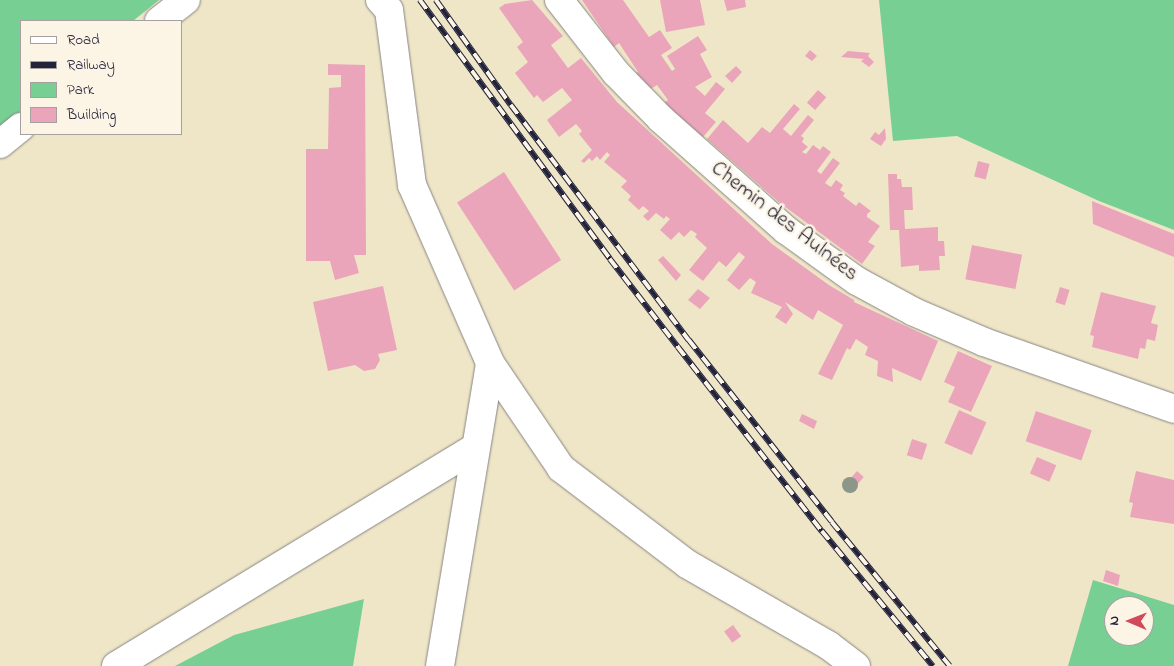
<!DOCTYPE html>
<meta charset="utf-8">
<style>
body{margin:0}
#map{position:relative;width:1174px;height:666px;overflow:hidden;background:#efe6c8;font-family:"Indie Flower",sans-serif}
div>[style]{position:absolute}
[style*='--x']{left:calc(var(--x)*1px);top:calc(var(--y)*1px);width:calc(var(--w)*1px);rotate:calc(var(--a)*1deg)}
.green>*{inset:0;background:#78cf94}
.building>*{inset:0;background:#eba5ba;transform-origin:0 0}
.roads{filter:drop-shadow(0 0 1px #888482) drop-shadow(0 0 1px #888482)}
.minor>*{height:28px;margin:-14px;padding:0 14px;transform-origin:14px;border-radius:14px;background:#fff}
.rail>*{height:5.5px;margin-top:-2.75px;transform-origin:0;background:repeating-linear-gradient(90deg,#fcf5e5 0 11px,#22223b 0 22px);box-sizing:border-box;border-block:1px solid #22223b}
.trees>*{width:16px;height:16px;margin:-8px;border-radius:50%;background:#8d9789}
span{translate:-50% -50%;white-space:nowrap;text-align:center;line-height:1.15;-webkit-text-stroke:5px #fcf5e5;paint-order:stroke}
.street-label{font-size:22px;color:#22223b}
.legend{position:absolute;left:20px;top:20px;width:162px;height:115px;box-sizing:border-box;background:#fcf5e5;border:1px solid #a5a1a1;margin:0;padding:6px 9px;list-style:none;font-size:15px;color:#22223b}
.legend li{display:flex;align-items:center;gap:10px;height:25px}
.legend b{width:25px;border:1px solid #a5a1a1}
.north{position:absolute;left:1104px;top:596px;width:50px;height:50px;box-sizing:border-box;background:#fcf5e5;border:1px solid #a5a1a1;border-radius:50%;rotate:271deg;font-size:14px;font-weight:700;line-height:20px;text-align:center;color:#22223b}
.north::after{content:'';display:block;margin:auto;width:18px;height:22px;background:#d1495b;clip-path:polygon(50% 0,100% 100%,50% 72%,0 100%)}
</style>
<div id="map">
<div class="green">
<i style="clip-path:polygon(0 0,159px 0,133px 21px,21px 21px,21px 112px,0 129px)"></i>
<i style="clip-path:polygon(879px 0,1174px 0,1174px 230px,1099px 201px,957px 136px,893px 141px)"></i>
<i style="clip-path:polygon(evenodd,1093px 580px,1174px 605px,1174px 666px,1068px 666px,1093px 580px,1114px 606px,1144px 606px,1144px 636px,1114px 636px,1114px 606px)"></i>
<i style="clip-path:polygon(364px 599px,353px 666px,175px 666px,234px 635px)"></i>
</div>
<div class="building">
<i style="clip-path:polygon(532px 0,563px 36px,551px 45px,568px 68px,581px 58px,617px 102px,772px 244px,829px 285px,854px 300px,854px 302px,938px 341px,921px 381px,892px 368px,893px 382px,877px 376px,878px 361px,865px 355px,868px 347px,856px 339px,850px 350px,847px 348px,832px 380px,818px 374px,843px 325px,818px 310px,813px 320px,785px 302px,793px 314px,786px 324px,775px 317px,782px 307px,751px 293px,756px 282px,750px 278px,739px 290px,727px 280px,745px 257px,739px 252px,726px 267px,719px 261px,703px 281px,689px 270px,707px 248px,695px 237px,697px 234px,691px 230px,684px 237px,679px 232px,671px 240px,660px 230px,670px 219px,666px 216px,664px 219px,656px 213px,648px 221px,643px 216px,649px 211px,643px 206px,639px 210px,628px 200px,631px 196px,621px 187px,627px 181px,604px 162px,610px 155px,607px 152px,600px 160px,597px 156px,592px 161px,589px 158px,584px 163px,581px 161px,592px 150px,579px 134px,582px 131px,576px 124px,559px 137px,547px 120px,572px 100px,562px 88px,543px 102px,537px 95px,534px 98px,515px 73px,528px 62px,517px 47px,523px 42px,499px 8px,505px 4px)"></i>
<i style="clip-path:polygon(582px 0,623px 0,649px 37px,660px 30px,672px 48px,661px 55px,672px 71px,675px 69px,667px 56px,698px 36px,707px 50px,700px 54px,712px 77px,695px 87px,705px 96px,716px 82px,725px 89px,705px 113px,716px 122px,703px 137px,664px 103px,668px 100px,657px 85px,649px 90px,636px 73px,638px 72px,619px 43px,614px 47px)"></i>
<i style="clip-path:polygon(660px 0,700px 0,705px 25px,666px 32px)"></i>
<i style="clip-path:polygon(724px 0,745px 0,746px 7px,727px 11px)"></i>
<i style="clip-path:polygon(810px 50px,817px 56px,812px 61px,805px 56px)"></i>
<i style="clip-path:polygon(848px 51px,870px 53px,868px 56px,874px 62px,869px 67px,861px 61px,864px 59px,841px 57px)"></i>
<i style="clip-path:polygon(328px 64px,365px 65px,366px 255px,354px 255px,359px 273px,335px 280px,330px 261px,306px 261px,306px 149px,328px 149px,329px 88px,341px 87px,341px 75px,328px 75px)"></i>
<i style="clip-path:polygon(736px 66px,742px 72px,732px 83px,725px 76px)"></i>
<i style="left:818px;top:90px;width:11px;height:17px;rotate:41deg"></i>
<i style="clip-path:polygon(794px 104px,800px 109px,783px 129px,791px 136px,808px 115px,814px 120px,801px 136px,804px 138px,802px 142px,808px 147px,802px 152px,806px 154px,813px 145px,820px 150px,823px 146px,831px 152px,817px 171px,821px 174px,833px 158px,840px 163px,825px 183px,831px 187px,836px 180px,843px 185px,840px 190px,845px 193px,843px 196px,856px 206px,859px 202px,871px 211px,867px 214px,867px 217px,880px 226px,868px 242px,875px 246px,862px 264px,780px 203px,707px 139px,723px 120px,748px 143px,762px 127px,770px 133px)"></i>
<i style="clip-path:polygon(885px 128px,886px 139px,881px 146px,870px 139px,875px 132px,879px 135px)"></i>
<i style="left:978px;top:161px;width:12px;height:16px;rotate:14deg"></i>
<i style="left:504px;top:172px;width:105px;height:56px;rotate:57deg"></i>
<i style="clip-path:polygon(888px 174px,897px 174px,897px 179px,901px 179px,902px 187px,912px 187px,913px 210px,904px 210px,905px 229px,938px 227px,938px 241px,944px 241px,945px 256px,939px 256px,940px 270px,919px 271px,919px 265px,901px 267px,899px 230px,890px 230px)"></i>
<i style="clip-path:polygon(1092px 201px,1174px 234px,1174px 257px,1093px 224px)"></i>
<i style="left:972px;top:245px;width:51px;height:35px;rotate:11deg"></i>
<i style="clip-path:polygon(663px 256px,681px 275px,676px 281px,658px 260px)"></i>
<i style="clip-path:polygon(383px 286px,397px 350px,378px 354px,380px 360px,375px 369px,364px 371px,355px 365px,328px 371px,313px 302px)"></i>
<i style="left:1060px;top:287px;width:10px;height:16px;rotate:17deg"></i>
<i style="clip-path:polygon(698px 289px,710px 298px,700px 309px,688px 300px)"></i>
<i style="clip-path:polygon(1101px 292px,1156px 306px,1151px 323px,1158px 325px,1155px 341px,1147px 339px,1145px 349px,1140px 348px,1138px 359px,1092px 347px,1094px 336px,1090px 335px)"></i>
<i style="clip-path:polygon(958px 351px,992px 366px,971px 412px,948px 402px,955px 387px,944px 382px)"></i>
<i style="left:959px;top:410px;width:30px;height:36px;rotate:24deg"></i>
<i style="left:1036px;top:411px;width:59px;height:32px;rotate:19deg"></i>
<i style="clip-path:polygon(802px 414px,817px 421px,814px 429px,799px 421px)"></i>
<i style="left:912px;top:439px;width:16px;height:17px;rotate:18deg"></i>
<i style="left:1037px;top:457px;width:21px;height:18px;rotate:23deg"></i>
<i style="left:857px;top:471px;width:9px;height:18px;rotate:41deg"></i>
<i style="clip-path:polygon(1136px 471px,1174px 480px,1174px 524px,1130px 517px,1133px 503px,1129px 502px)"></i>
<i style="clip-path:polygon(1106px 570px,1120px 575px,1118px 586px,1103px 581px)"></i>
<i style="left:733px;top:625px;width:14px;height:11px;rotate:54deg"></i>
</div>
<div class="roads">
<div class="minor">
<i style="--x:380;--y:0;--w:13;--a:48"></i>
<i style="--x:389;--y:10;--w:177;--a:82.5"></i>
<i style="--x:412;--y:185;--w:194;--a:66.3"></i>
<i style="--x:490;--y:363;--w:127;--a:55.9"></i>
<i style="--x:561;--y:468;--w:158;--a:37.3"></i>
<i style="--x:687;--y:564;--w:163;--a:29.9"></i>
<i style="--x:828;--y:645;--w:35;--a:37"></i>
<i style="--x:559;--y:0;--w:93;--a:52"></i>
<i style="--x:616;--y:73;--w:64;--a:45.6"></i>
<i style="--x:661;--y:119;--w:167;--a:41.6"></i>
<i style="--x:786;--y:230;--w:87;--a:35.7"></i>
<i style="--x:857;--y:281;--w:65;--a:28.5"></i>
<i style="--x:914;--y:312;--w:76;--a:23.2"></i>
<i style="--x:984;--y:342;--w:201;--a:19.4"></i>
<i style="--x:159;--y:21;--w:34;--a:-38"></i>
<i style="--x:0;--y:144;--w:27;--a:-39"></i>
<i style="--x:116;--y:666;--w:421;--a:-31.3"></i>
<i style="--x:440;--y:666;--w:307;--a:-80.6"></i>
</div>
</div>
<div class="rail">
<i style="--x:420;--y:0;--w:321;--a:53.7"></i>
<i style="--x:610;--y:259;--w:111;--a:52.3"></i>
<i style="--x:678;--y:347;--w:234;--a:52"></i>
<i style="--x:822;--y:531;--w:175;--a:50.6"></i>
<i style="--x:436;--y:0;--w:129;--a:54.5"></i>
<i style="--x:511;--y:105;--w:295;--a:52.9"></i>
<i style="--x:689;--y:340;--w:231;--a:51.8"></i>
<i style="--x:832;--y:522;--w:186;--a:50.7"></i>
</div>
<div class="trees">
<i style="left:850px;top:485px"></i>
</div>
<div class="street-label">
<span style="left:784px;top:222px;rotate:38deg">Chemin des Aulnées</span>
</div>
<ul class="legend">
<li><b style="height:6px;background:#fff"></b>Road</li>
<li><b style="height:6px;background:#22223b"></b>Railway</li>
<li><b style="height:14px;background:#78cf94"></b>Park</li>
<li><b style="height:14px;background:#eba5ba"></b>Building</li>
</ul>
<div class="north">N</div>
</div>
